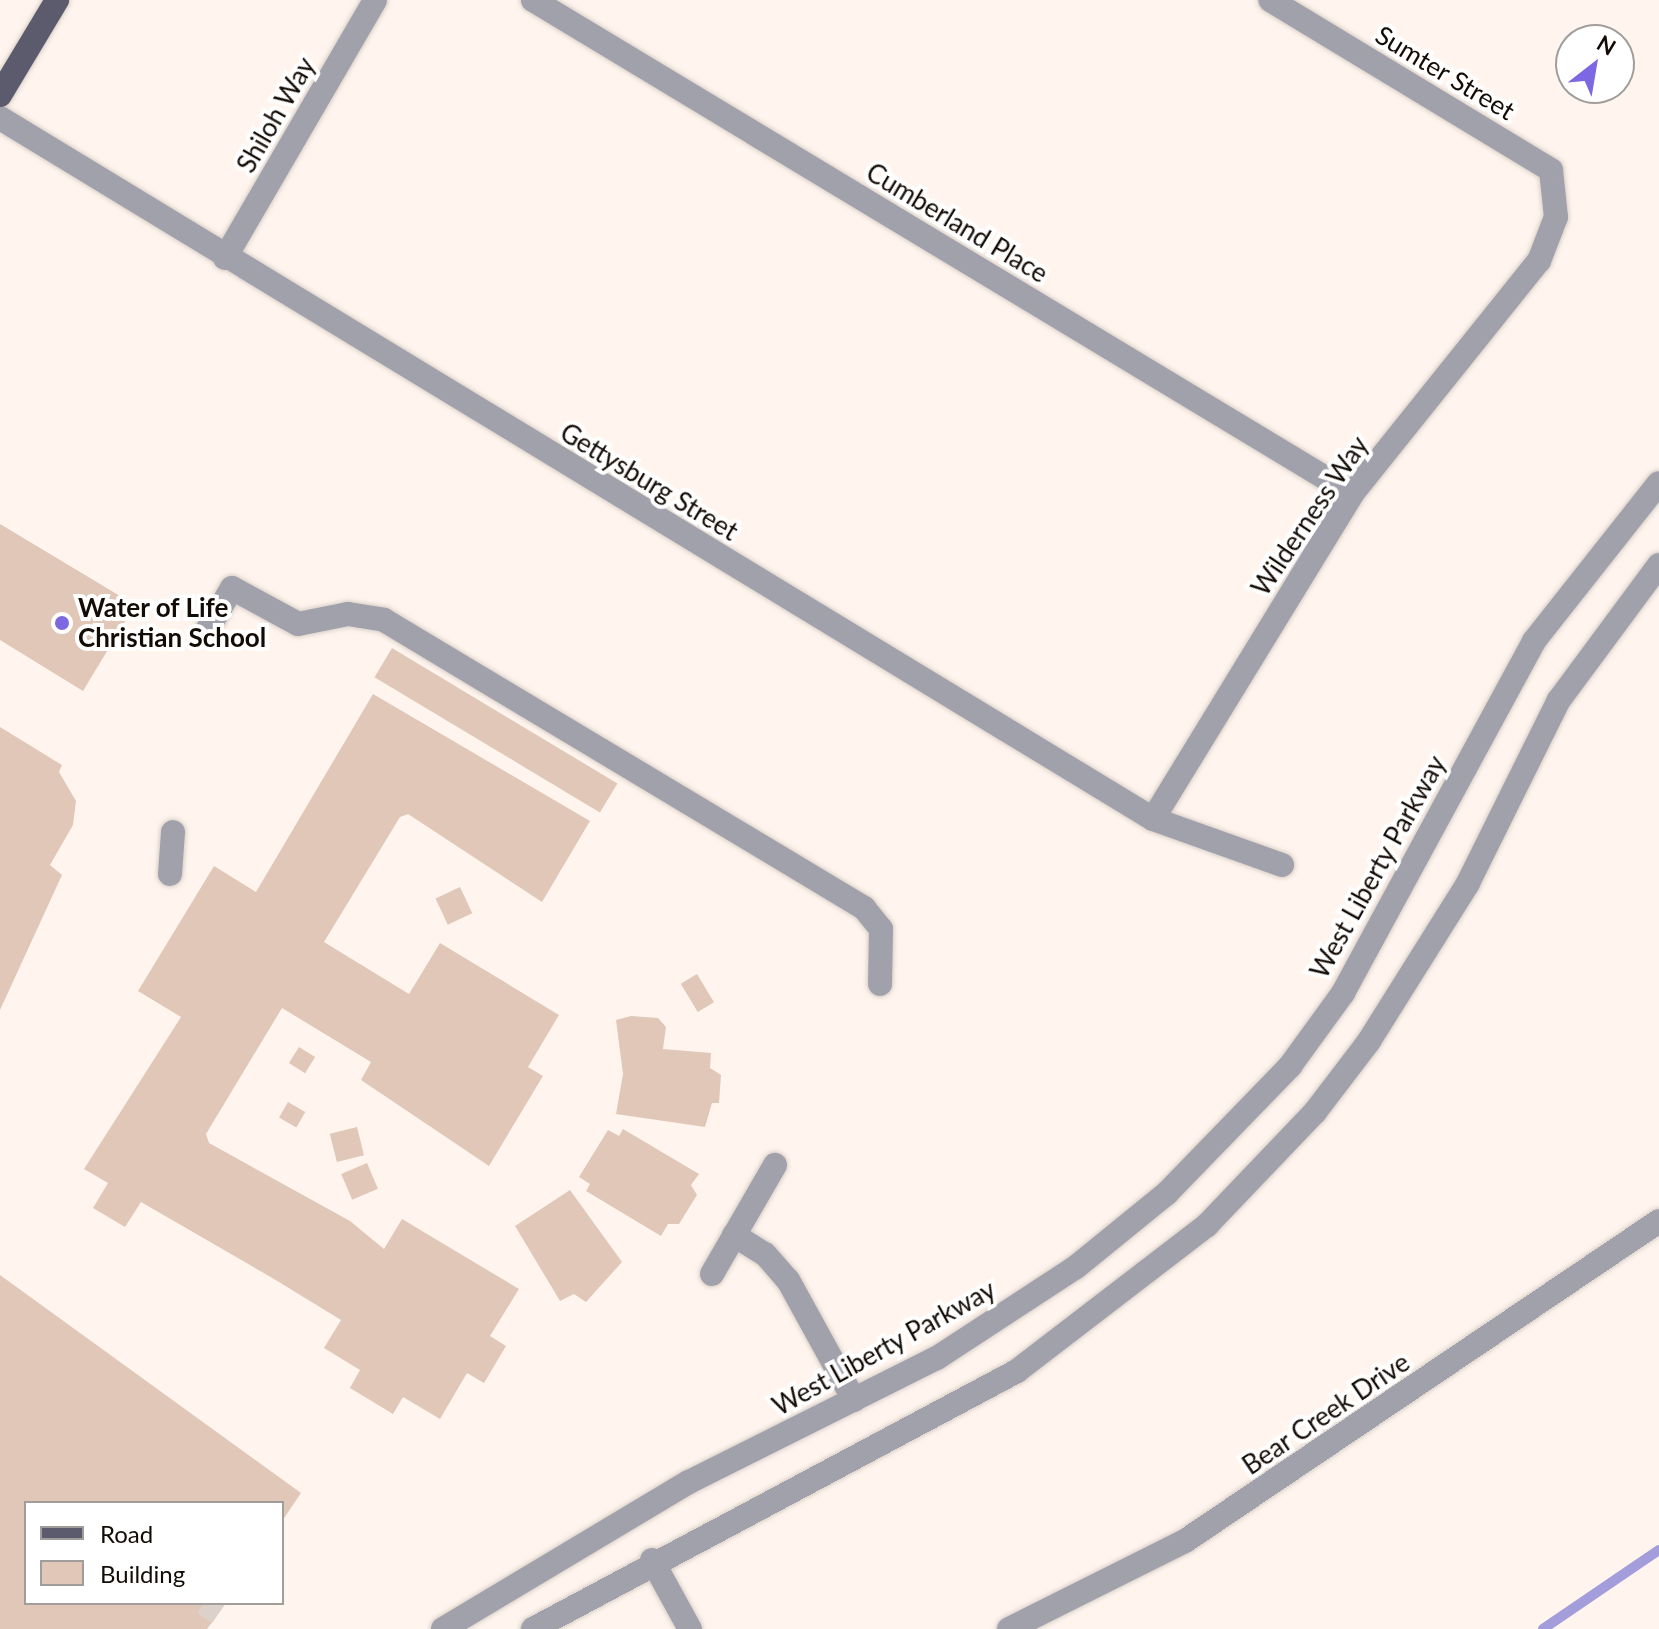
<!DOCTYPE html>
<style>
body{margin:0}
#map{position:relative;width:1659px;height:1629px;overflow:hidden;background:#fff5ee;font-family:Lato,sans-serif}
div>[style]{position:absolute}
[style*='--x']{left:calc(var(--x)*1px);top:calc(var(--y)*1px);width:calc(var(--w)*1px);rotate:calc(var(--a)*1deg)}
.stream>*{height:10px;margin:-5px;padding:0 5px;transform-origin:5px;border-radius:5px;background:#a39edb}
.building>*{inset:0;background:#e0c7b7;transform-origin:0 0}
.minor-tunnel>*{height:24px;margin-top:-12px;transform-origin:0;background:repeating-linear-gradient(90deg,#dcd2cb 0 24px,transparent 0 36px)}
.roads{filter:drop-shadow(0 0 2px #d9d0c9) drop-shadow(0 0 2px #d9d0c9)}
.minor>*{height:24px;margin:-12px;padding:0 12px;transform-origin:12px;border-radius:12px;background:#a1a1ac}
.major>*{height:24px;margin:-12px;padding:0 12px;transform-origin:12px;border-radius:12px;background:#5c5b6e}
.dots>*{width:22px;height:22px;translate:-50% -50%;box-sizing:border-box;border:4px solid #fff;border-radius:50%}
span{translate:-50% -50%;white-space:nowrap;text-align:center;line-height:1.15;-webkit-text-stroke:8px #fff;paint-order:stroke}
.street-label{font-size:26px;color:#130b06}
.poi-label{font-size:26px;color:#130b06;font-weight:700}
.left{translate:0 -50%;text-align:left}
.legend{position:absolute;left:24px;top:1501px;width:260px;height:104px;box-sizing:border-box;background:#fff;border:2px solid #a19d9b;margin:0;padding:10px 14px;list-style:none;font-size:24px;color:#130b06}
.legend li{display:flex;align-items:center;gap:16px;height:40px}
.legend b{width:40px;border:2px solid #a19d9b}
.north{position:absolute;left:1555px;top:24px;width:80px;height:80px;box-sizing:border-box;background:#fff;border:2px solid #a19d9b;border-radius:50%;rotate:31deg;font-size:22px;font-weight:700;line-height:32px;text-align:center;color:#130b06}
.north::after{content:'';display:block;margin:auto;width:28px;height:36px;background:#7d67e2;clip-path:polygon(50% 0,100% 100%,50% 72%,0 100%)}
</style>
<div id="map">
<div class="stream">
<i style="--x:1543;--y:1629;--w:140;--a:-34.3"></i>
</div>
<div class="building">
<i style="clip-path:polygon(0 524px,135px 605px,83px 691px,0 640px)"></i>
<i style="left:392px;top:648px;width:263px;height:34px;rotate:31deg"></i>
<i style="clip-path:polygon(373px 694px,590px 821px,542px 902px,408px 814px,400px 817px,324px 942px,409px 994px,440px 943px,559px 1015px,528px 1067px,543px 1076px,489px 1166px,361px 1080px,371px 1062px,282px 1008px,206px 1134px,209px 1143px,350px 1221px,384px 1249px,402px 1219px,519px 1289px,490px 1336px,506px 1346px,484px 1383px,467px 1373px,440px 1419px,403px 1397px,393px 1414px,350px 1388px,360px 1370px,324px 1348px,341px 1320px,274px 1279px,141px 1202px,125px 1227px,93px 1208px,108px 1183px,84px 1169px,181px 1017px,138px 991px,214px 866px,256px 892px)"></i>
<i style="clip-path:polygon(0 727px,62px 765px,59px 772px,76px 801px,73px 825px,50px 865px,62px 875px,0 1010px)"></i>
<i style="left:460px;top:887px;width:29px;height:27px;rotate:65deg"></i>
<i style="left:697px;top:974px;width:33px;height:19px;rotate:59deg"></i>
<i style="clip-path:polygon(631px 1016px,658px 1018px,666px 1027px,663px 1049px,711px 1053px,710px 1068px,721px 1075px,719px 1103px,712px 1103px,705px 1127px,616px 1114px,623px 1074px,616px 1020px)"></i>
<i style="left:299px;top:1047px;width:19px;height:19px;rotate:32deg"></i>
<i style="left:288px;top:1102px;width:20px;height:18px;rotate:30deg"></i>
<i style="left:357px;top:1127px;width:29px;height:28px;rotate:76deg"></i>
<i style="clip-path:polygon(623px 1129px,699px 1174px,691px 1185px,697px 1195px,679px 1224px,668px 1224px,661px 1236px,586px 1191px,590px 1184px,579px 1177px,608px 1130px,619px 1136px)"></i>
<i style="left:367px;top:1163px;width:28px;height:28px;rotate:67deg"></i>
<i style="clip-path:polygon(570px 1190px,622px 1262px,586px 1302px,574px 1294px,560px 1301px,515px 1226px)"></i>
<i style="clip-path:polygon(0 1275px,301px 1493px,282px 1521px,282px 1503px,26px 1503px,26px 1603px,226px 1603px,207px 1629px,0 1629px)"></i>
</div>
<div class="minor-tunnel">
<i style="--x:204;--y:1603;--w:18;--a:34"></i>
</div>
<div class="roads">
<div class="minor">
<i style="--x:533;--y:0;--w:956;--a:31.1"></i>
<i style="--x:0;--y:118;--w:1349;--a:31.3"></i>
<i style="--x:1153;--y:819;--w:137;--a:19.6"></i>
<i style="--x:225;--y:258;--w:298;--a:-59.8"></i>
<i style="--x:206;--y:632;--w:51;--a:-59.4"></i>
<i style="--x:232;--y:588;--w:75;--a:28.6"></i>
<i style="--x:298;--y:624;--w:51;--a:-11.3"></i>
<i style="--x:348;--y:614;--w:36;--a:9"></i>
<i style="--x:384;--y:620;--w:560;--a:30.96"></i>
<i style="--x:864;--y:908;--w:27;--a:51"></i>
<i style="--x:881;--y:929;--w:55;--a:91"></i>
<i style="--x:1153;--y:819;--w:381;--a:-58.5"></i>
<i style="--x:1352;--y:494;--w:299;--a:-51.3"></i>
<i style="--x:1539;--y:261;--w:47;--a:-68.9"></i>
<i style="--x:1556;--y:217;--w:47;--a:-96.1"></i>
<i style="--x:1551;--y:170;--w:328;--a:-148.8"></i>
<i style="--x:170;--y:874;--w:42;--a:-85.9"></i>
<i style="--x:734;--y:1235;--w:36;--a:32"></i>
<i style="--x:765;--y:1254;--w:35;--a:49"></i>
<i style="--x:788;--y:1280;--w:137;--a:61.2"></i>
<i style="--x:712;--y:1274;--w:126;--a:-60"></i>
<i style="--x:652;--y:1560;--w:79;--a:61.2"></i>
<i style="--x:443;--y:1629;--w:287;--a:-30.9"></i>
<i style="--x:689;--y:1482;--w:277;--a:-26.6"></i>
<i style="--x:937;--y:1358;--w:166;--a:-33.2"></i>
<i style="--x:1076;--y:1267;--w:117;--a:-39.1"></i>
<i style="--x:1167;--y:1193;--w:177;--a:-45.9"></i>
<i style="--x:1290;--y:1066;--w:90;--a:-54"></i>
<i style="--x:1343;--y:993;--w:400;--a:-61.5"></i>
<i style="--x:1534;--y:641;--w:201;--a:-51.7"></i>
<i style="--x:533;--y:1629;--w:548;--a:-28.06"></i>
<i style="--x:1017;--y:1371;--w:240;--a:-37.5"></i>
<i style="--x:1207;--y:1225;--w:156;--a:-46.3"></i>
<i style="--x:1315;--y:1112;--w:89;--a:-52.7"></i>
<i style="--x:1369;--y:1041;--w:186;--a:-57.9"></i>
<i style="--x:1468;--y:883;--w:204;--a:-63.6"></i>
<i style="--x:1559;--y:700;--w:168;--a:-53.5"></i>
<i style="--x:1009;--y:1629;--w:197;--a:-26.6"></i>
<i style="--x:1185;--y:1541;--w:572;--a:-34.02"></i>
</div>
<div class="major">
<i style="--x:0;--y:95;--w:111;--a:-59"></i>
</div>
</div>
<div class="dots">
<i style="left:62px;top:623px;background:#7d67e2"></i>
</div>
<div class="street-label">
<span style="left:1445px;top:73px;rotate:31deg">Sumter Street</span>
<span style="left:276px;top:115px;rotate:-60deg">Shiloh Way</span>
<span style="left:957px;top:223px;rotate:31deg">Cumberland Place</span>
<span style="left:649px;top:482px;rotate:31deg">Gettysburg Street</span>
<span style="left:1310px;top:516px;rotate:-56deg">Wilderness Way</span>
<span style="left:1378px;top:867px;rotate:-61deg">West Liberty Parkway</span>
<span style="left:884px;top:1348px;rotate:-29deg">West Liberty Parkway</span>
<span style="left:1326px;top:1414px;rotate:-34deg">Bear Creek Drive</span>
</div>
<div class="poi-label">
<span class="left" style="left:78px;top:623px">Water of Life<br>Christian School</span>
</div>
<ul class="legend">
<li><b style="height:10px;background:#5c5b6e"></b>Road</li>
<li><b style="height:22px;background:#e0c7b7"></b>Building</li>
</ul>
<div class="north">N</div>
</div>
